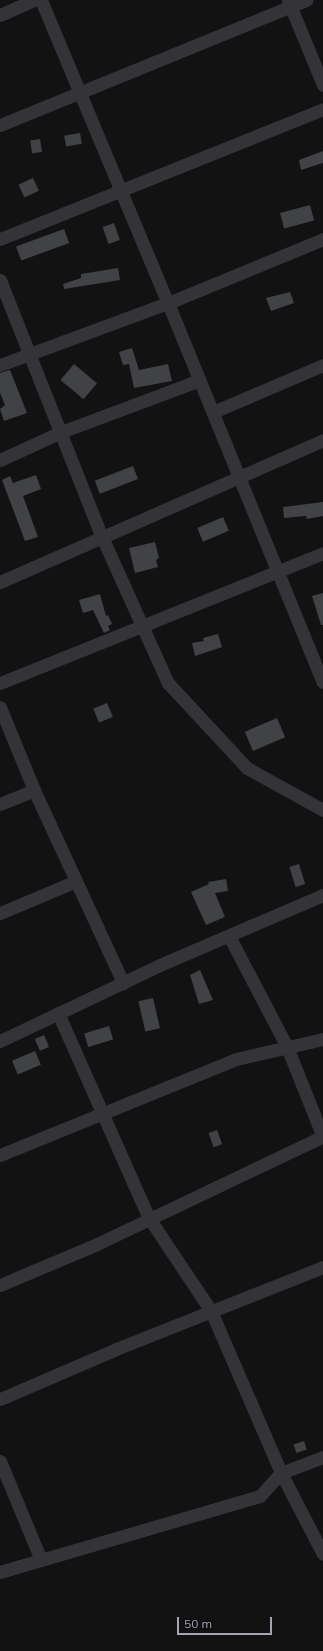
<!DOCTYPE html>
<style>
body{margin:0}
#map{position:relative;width:323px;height:1651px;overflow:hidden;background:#121213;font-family:Mulish,sans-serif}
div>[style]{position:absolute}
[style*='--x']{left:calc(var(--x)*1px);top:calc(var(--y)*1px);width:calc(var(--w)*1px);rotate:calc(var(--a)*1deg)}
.building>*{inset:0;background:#414246;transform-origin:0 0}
.street>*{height:13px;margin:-6.5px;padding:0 6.5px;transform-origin:6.5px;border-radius:6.5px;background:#333338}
span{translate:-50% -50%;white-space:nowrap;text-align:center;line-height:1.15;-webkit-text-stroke:3px #0d0d0e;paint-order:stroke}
.scale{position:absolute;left:177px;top:1617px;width:95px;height:18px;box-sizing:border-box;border:2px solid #a4a7b3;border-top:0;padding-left:5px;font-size:12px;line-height:14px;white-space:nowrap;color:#a4a7b3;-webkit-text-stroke:3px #0d0d0e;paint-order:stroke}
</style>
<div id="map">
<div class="building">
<i style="left:80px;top:133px;width:11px;height:16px;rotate:80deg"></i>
<i style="left:40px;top:139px;width:13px;height:10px;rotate:81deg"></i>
<i style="clip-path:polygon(323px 151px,323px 163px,301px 170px,299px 160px)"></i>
<i style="left:33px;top:178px;width:14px;height:16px;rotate:65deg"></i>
<i style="left:310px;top:205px;width:16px;height:31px;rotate:75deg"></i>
<i style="left:114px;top:223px;width:18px;height:12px;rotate:71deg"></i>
<i style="left:64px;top:229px;width:15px;height:51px;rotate:70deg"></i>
<i style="clip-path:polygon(118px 268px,120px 280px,64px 289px,63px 284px,81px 278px,81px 274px)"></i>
<i style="clip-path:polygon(290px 292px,294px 303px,271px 311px,266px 298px)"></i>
<i style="clip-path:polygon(132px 348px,139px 370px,168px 364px,172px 381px,134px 388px,129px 364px,123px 365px,119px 352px)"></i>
<i style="left:74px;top:364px;width:30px;height:21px;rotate:40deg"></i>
<i style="clip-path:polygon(10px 370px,27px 413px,4px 421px,0 409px,5px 405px,0 393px,0 373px)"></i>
<i style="left:133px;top:466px;width:14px;height:41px;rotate:69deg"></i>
<i style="clip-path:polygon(36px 475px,41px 489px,23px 496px,38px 537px,25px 541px,2px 480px,10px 476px,13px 483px)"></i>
<i style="clip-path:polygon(323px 502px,323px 516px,307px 519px,306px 516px,284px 518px,283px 507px)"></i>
<i style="left:223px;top:517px;width:15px;height:28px;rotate:67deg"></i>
<i style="clip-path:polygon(155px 542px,159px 558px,156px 560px,158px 567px,135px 573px,129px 548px)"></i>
<i style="clip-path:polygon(323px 593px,323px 625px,321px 625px,312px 596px)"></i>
<i style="clip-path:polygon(100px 594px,106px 616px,108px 615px,112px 624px,108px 626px,110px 630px,104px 633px,93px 610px,83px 613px,79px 600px)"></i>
<i style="clip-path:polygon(218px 634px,222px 647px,195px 656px,192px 643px,204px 641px,203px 638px)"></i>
<i style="left:107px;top:703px;width:15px;height:15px;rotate:67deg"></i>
<i style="left:277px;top:718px;width:21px;height:35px;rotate:67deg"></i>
<i style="left:299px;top:864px;width:21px;height:10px;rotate:73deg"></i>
<i style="clip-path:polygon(226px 879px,228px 891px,215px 893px,225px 917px,206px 925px,191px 892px,209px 884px,208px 882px)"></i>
<i style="clip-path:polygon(200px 970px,213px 1000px,199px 1004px,190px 975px)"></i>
<i style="left:153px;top:998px;width:31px;height:15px;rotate:77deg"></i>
<i style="left:109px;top:1026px;width:14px;height:26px;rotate:73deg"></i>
<i style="left:44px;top:1035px;width:13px;height:10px;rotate:67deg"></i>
<i style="left:35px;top:1051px;width:15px;height:25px;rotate:67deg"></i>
<i style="left:217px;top:1130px;width:15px;height:9px;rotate:70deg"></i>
<i style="left:304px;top:1441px;width:9px;height:11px;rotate:72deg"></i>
</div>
<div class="street">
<i style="--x:41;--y:0;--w:329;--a:67.3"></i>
<i style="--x:168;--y:303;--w:409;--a:67.8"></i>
<i style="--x:288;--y:0;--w:92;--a:67.6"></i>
<i style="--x:0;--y:15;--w:37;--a:-24"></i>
<i style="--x:0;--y:125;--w:331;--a:-22.2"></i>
<i style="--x:0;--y:239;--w:348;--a:-21.9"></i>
<i style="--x:0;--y:280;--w:277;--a:68.4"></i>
<i style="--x:102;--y:537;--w:160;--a:65.7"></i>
<i style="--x:168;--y:683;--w:116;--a:47.1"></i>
<i style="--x:247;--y:768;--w:87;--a:28.9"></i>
<i style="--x:0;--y:365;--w:179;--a:-20.3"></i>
<i style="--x:168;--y:303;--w:168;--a:-22.4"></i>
<i style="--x:213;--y:412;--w:120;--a:-23.1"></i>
<i style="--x:0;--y:460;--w:67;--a:-24.7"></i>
<i style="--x:61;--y:432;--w:148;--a:-20.5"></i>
<i style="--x:0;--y:582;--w:353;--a:-23.7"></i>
<i style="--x:0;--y:683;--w:348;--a:-21.9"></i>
<i style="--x:0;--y:707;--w:90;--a:67.7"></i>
<i style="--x:34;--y:790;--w:213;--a:65.2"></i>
<i style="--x:0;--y:804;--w:37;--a:-22"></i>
<i style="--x:0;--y:913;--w:82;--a:-22.8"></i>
<i style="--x:229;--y:936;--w:125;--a:62.4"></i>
<i style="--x:287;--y:1047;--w:97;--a:68.2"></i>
<i style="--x:58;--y:1013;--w:224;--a:66.1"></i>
<i style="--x:149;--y:1218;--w:112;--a:56.3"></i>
<i style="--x:211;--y:1311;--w:176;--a:66.6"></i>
<i style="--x:281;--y:1473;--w:91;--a:62.6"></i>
<i style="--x:0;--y:1041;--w:179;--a:-25.4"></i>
<i style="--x:162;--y:964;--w:175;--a:-23.2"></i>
<i style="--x:0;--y:1155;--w:255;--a:-22.1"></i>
<i style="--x:236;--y:1059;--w:89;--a:-12.9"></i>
<i style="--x:0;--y:1285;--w:105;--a:-22.9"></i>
<i style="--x:97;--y:1244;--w:250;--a:-25.5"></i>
<i style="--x:0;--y:1399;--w:126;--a:-23.3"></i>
<i style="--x:116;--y:1349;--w:223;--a:-21.6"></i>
<i style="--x:0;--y:1461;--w:107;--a:67.5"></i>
<i style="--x:0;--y:1572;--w:271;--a:-16.3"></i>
<i style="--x:260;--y:1496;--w:31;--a:-48"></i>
<i style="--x:281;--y:1473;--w:45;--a:-20.9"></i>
</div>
<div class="scale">50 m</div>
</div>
